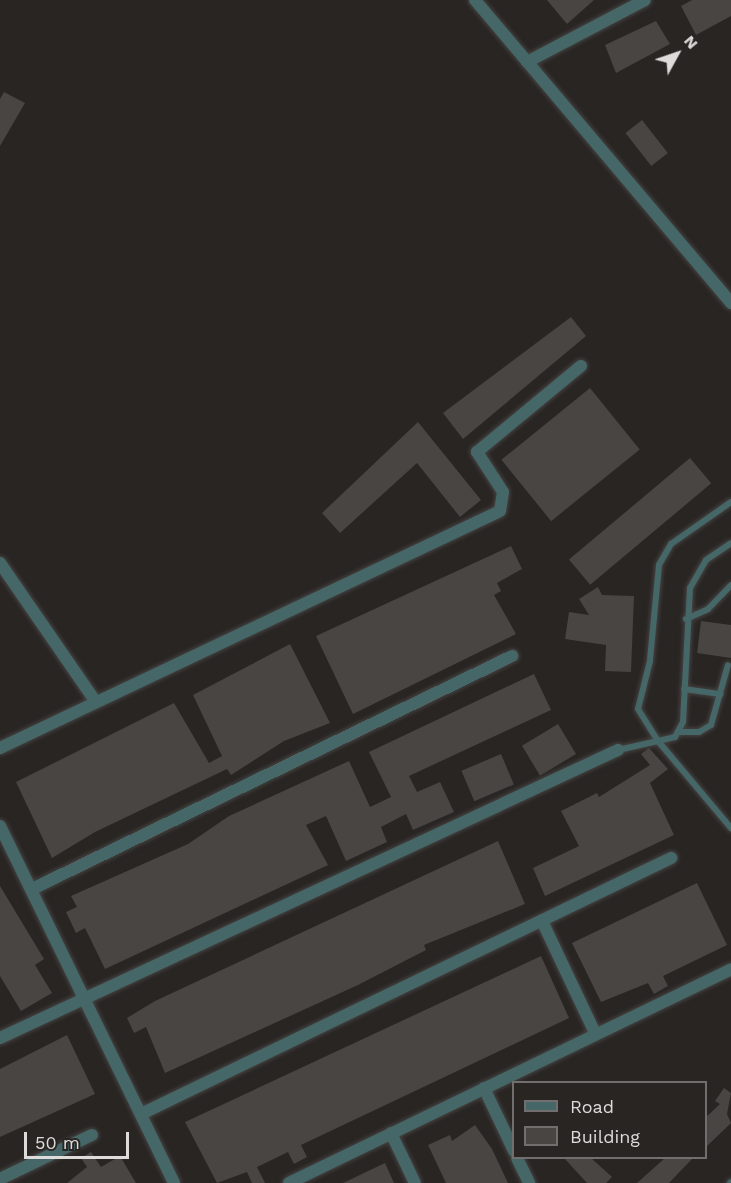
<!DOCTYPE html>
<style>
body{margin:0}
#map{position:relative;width:731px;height:1183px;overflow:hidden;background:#282523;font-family:"Work Sans",sans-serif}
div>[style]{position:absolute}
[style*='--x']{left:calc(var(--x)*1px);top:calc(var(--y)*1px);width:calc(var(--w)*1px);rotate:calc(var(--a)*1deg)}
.building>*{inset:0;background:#484543;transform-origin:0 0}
.roads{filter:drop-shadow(0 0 2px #454240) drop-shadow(0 0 2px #454240)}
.service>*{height:6px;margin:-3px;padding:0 3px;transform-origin:3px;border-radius:3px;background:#456768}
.minor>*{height:12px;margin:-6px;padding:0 6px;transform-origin:6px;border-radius:6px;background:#456768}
span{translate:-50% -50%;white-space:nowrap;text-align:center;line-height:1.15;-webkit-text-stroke:4.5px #282523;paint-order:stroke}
.legend{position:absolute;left:512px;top:1081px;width:195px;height:78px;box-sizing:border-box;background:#282523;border:2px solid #716e6d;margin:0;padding:8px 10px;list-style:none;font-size:18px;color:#dedcdb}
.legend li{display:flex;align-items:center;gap:12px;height:30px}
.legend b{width:30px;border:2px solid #716e6d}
.north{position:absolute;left:647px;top:24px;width:60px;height:60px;-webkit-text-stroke:4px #282523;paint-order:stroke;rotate:50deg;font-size:16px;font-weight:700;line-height:24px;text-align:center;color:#dedcdb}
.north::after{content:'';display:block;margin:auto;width:21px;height:27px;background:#dedcdb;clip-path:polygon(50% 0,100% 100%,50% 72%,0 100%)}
.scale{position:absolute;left:24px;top:1132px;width:105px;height:27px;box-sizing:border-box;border:3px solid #dedcdb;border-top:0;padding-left:8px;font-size:18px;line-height:21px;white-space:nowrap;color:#dedcdb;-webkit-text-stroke:4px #282523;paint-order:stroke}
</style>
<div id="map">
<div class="building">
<i style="clip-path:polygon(547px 0,594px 0,567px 24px)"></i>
<i style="clip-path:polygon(692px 0,731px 0,731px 16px,696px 35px,681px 6px)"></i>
<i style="clip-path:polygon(656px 21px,670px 44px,616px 73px,605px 45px)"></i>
<i style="clip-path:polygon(4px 92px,25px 103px,0 146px,0 99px)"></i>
<i style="left:642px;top:120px;width:42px;height:21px;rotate:52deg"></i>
<i style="clip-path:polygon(571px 317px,586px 336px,463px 439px,443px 413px)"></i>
<i style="left:590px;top:388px;width:79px;height:114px;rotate:51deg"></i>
<i style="clip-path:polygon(418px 422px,481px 500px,460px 517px,417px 463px,340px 533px,322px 513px)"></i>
<i style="left:690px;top:458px;width:33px;height:158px;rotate:50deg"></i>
<i style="clip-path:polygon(511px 546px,522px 569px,497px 583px,501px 591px,494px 595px,516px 634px,353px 714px,316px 636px)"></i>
<i style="clip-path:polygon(598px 587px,602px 595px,634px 596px,631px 672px,605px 671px,606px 645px,565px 639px,569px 612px,589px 615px,579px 599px)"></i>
<i style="clip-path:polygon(701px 621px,731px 625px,731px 658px,697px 653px)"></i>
<i style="clip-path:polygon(290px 644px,330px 723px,284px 741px,231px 775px,227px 769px,95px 832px,52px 858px,16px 782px,174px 703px,209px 763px,222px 756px,193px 695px)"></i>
<i style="clip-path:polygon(534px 674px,551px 710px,409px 776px,417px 792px,440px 782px,454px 812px,413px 830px,406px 814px,381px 827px,387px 842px,346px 861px,326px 816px,306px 825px,328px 865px,105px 969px,85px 928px,76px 933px,66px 912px,77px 907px,71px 896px,188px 844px,229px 816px,349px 761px,370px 807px,391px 797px,369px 752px)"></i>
<i style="left:558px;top:724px;width:35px;height:42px;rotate:59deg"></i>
<i style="clip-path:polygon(649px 748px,668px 769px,650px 783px,674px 835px,545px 896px,533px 868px,579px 846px,561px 811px,597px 793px,599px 797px,650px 765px,641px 754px)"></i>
<i style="left:501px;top:754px;width:33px;height:43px;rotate:67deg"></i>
<i style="clip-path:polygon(498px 841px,525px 904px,424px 945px,426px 950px,358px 985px,165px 1073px,146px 1027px,134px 1033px,127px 1018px,155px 1001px)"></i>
<i style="clip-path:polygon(697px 883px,727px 945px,663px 976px,668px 986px,654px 994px,648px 983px,601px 1002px,572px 943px)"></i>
<i style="clip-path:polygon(0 886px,44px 959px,35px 965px,52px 993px,21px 1011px,0 976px)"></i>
<i style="clip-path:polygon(541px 956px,569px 1018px,301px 1145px,307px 1157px,294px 1164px,288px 1152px,257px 1167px,265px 1183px,252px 1183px,247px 1172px,217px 1183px,185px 1122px)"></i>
<i style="clip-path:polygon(67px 1035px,95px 1094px,0 1137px,0 1069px)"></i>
<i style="clip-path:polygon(724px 1088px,731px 1093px,727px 1114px,731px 1123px,705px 1148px,705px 1118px,720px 1104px,715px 1101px)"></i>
<i style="clip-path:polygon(475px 1125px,492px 1149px,508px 1183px,446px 1183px,428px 1145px,450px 1135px,452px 1141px)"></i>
<i style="clip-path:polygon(91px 1152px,101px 1167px,120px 1156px,136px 1183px,67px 1183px,87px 1167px,81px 1158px)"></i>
<i style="clip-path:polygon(564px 1158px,591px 1158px,612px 1177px,606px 1183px,587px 1183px)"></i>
<i style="clip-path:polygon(665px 1158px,693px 1158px,669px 1183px,637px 1183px)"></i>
<i style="clip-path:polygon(385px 1163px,394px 1183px,343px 1183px)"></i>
</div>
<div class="roads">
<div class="service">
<i style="--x:731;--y:502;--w:73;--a:145"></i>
<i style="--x:671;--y:544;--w:24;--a:120"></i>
<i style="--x:659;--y:565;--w:96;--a:95.4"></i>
<i style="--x:650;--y:661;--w:49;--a:104"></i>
<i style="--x:638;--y:709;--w:38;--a:58"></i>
<i style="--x:658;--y:741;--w:17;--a:-13"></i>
<i style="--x:675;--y:737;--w:17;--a:-62"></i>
<i style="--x:683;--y:722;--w:134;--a:-87"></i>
<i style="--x:690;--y:588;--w:32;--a:-60"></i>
<i style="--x:706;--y:560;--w:30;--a:-34"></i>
<i style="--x:686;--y:619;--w:24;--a:-24"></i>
<i style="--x:708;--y:609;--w:33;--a:-46"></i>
<i style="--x:684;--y:689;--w:37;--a:8"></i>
<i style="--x:680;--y:732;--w:19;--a:0"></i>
<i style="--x:699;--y:732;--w:14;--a:-30"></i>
<i style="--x:711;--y:725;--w:62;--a:-74.2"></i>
<i style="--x:618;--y:750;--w:41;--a:-12.7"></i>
<i style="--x:658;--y:741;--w:114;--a:50"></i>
<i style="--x:730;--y:1183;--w:1;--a:-45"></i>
</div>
<div class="minor">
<i style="--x:475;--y:0;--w:397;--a:49.8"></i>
<i style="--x:527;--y:62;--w:133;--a:-27.7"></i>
<i style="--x:0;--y:563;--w:169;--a:55.4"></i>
<i style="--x:0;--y:748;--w:553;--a:-25.36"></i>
<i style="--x:500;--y:511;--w:19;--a:-81"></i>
<i style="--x:503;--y:492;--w:48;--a:-123"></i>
<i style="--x:477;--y:452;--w:135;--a:-39.6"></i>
<i style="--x:0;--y:826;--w:397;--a:64"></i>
<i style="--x:32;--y:889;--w:534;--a:-25.89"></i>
<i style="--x:543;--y:923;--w:122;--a:64.7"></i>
<i style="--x:0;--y:1038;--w:682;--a:-24.99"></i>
<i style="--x:484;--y:1088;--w:70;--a:64.5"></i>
<i style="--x:141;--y:1114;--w:589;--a:-25.78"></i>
<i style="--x:391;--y:1133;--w:55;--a:64.4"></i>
<i style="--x:517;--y:1158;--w:28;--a:64"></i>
<i style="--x:0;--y:1179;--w:102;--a:-25.6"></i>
<i style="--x:289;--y:1183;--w:491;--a:-25.8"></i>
</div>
</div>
<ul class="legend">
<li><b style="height:8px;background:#456768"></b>Road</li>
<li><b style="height:16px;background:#484543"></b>Building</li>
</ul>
<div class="north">N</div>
<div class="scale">50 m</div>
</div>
